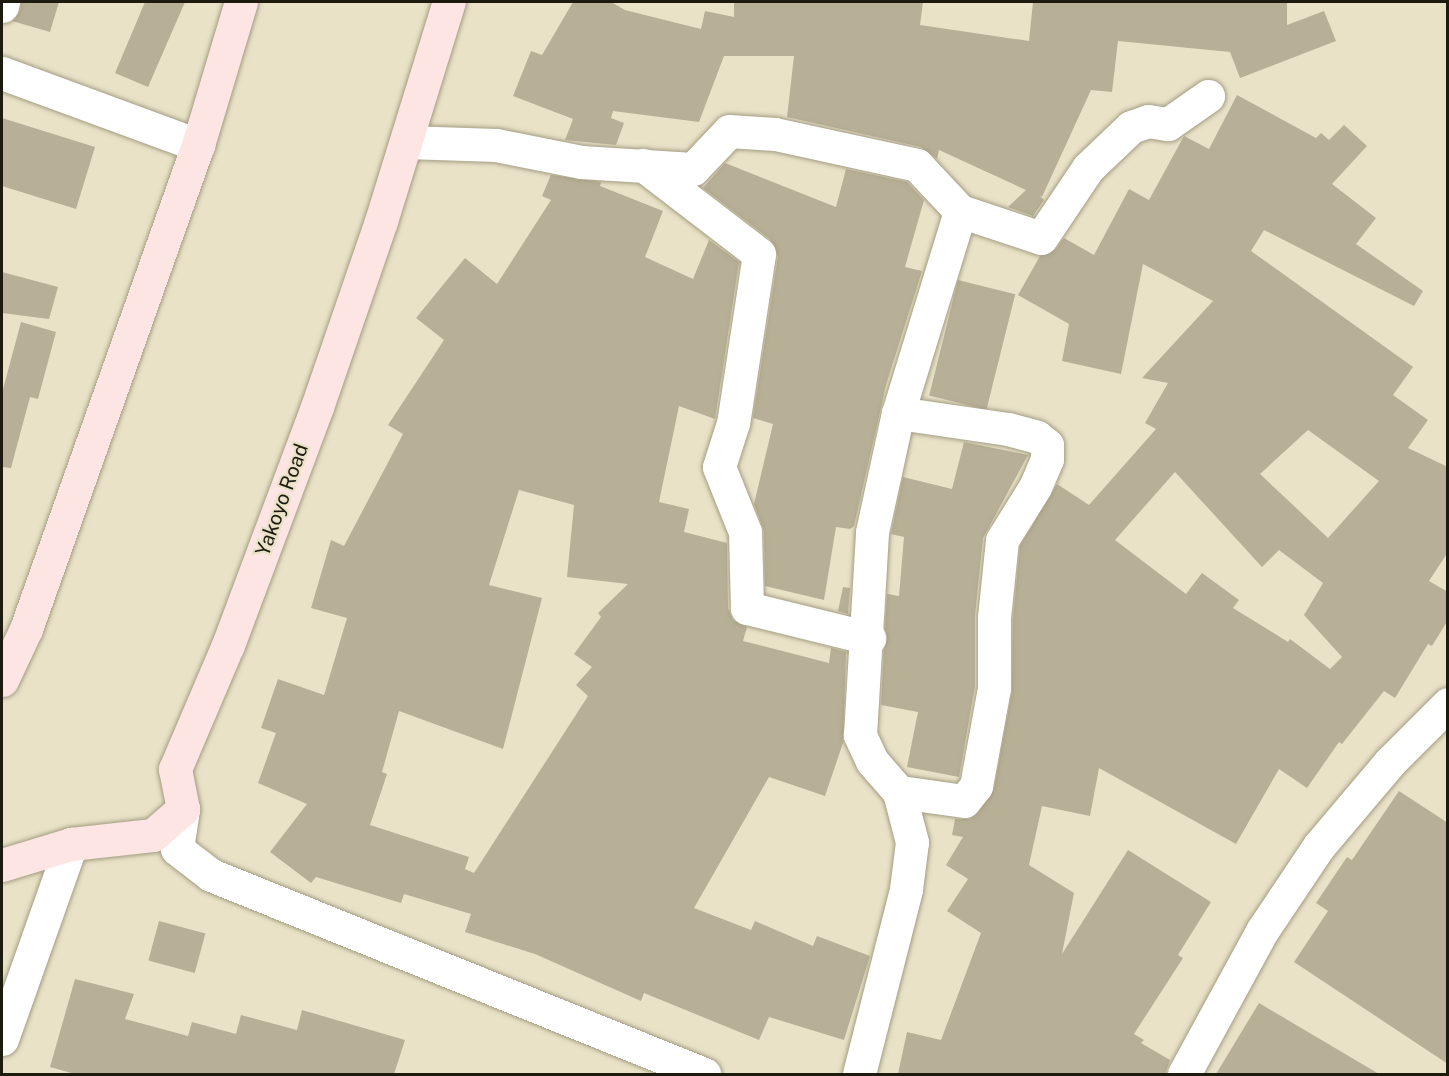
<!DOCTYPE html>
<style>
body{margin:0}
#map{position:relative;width:1449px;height:1076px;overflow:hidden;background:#e9e2c7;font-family:"Public Sans",sans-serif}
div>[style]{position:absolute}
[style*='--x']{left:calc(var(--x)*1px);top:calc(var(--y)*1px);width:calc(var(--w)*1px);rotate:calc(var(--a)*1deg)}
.building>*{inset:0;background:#b7b096;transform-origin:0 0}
.roads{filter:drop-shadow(0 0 2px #a39d83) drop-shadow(0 0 2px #a39d83)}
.minor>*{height:33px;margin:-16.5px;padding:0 16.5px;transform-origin:16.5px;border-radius:16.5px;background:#fff}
.secondary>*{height:33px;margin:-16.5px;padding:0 16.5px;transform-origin:16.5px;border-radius:16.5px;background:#fde5e4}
span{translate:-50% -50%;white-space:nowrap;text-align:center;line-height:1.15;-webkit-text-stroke:4.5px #e9e2c7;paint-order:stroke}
.street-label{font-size:20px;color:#1d1a10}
.frame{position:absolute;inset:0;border:3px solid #1d1a10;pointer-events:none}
</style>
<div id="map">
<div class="building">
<i style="clip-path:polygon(21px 2px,59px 2px,50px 32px,12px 21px,20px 11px)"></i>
<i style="clip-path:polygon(145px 2px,185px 2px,148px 87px,115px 73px)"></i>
<i style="clip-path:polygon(573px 2px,611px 2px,625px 10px,701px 29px,705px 11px,734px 17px,734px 2px,923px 2px,920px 25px,1029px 41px,1033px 2px,1287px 2px,1287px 25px,1324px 11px,1336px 41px,1240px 78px,1230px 52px,1118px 41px,1112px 92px,1091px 90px,1042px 197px,1039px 195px,1044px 200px,1033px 216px,1008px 207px,1026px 190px,939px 150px,937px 159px,921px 147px,787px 117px,794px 56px,724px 56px,699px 122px,613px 111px,611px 118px,624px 123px,616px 145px,565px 140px,573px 119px,513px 96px,531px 51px,542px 55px)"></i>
<i style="clip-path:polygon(evenodd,1237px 95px,1316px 138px,1321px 133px,1329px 140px,1344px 125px,1367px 146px,1332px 184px,1376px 218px,1356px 244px,1423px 291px,1414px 306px,1264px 230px,1251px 251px,1413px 367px,1393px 395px,1428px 420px,1408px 448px,1448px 467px,1448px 552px,1429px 581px,1448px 592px,1448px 620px,1432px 646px,1428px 644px,1395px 698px,1384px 691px,1342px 744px,1339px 742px,1307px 788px,1279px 769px,1236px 844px,1099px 768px,1090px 816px,1042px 806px,1029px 865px,1074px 893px,1062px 954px,1128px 850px,1211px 902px,1178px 955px,1183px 958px,1134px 1034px,1144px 1040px,1141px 1043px,1170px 1060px,1165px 1074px,898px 1074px,907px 1032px,941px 1040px,981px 933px,947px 911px,968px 879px,946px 865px,963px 837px,952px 835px,955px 819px,970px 819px,978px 813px,994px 789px,1012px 691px,1013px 619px,1020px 546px,1057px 484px,1089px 505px,1156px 429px,1145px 423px,1168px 383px,1142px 378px,1213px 301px,1143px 264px,1121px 374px,1062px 361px,1069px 324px,1018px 295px,1040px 256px,1056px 249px,1064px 238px,1094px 255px,1129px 189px,1149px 200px,1184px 136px,1209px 149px,1237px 95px,1308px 430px,1379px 481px,1328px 538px,1260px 474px,1308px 430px,1237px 95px,1175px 472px,1262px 567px,1279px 550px,1323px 583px,1304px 615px,1342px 657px,1330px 669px,1290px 639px,1288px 642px,1233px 608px,1239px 600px,1202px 573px,1186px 594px,1115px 540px,1175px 472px)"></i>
<i style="clip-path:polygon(2px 118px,95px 147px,76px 209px,2px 186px)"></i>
<i style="clip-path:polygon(725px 163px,836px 207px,846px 169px,907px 182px,924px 200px,905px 267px,922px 271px,886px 385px,854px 526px,850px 529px,836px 527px,824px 600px,765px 586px,764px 531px,754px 504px,773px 424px,753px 418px,778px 256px,770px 239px,703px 188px)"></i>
<i style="clip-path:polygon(evenodd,551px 175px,601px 182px,600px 186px,663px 211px,645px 257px,693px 279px,709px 240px,739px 262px,715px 419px,679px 406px,659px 502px,689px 509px,684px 532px,727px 543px,728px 608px,733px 620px,747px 627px,743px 641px,829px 663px,831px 648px,846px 652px,843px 743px,825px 796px,769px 777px,694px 908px,751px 930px,755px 921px,813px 946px,817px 936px,870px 956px,844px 1040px,769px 1017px,759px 1040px,644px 993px,641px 1001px,535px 954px,465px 932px,471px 914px,404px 894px,401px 903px,316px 877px,311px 883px,270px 852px,307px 804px,258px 783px,276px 733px,261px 728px,278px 679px,324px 695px,347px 618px,311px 608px,331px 540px,344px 546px,403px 434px,388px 425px,444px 340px,416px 318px,465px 258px,497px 284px,551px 200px,542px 196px,551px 175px,519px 490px,574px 505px,567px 577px,628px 584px,598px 613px,601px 617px,574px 654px,592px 667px,576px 685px,588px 696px,474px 873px,465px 869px,469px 857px,370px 825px,387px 774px,382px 772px,399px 711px,503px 749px,542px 598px,489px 585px,519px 490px)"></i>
<i style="clip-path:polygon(2px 272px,58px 287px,49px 319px,2px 313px)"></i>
<i style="left:958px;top:280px;width:59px;height:119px;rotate:14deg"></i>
<i style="clip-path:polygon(21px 322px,56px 332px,38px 399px,30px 397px,11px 468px,2px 467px,2px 393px)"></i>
<i style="clip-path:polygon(964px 442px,1028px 455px,983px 538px,975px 616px,975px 686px,959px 777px,907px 767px,918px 712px,881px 705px,887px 594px,899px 596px,904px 537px,891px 534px,903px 477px,952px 489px)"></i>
<i style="clip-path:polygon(843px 587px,850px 588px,848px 614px,838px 611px)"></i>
<i style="clip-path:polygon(1399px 791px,1448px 823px,1448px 1064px,1294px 962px,1328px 911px,1316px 903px,1347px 857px,1352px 860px)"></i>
<i style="left:159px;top:921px;width:48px;height:41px;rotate:15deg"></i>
<i style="clip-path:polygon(75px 979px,134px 994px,125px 1019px,188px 1036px,192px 1022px,236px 1034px,241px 1015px,297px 1030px,302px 1010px,405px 1040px,394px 1074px,75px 1074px,50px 1067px)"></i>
<i style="clip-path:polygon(1259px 1003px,1379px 1074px,1216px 1074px)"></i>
</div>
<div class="roads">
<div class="minor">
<i style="--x:2;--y:6;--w:4;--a:-76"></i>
<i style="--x:2;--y:73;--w:209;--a:20.2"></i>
<i style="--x:406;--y:142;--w:90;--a:1.9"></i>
<i style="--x:496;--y:145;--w:87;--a:11.3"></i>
<i style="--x:581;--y:162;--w:112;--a:3.6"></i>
<i style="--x:693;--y:169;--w:52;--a:-46.5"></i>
<i style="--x:729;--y:131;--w:46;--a:3.7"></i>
<i style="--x:775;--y:134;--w:145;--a:12.3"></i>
<i style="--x:917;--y:165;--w:63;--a:46.9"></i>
<i style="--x:960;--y:211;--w:85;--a:18.4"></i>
<i style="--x:1041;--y:238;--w:84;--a:-56.1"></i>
<i style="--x:1088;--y:168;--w:59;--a:-43.6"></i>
<i style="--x:1131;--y:127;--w:18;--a:-19"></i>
<i style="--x:1148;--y:121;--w:20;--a:9"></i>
<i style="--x:1168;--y:124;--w:49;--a:-35"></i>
<i style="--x:643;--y:165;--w:146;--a:37.5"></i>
<i style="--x:759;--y:254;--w:171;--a:98.7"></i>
<i style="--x:733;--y:423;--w:46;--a:107.7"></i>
<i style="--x:719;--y:467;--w:70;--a:68.2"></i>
<i style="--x:745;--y:532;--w:76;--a:88.5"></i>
<i style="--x:747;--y:608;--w:126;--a:13.8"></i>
<i style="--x:898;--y:413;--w:111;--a:8.3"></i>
<i style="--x:1008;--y:429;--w:30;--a:15"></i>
<i style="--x:1037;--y:437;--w:13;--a:39"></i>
<i style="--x:1047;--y:445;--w:14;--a:90"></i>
<i style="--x:1047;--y:459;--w:30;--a:113"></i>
<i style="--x:1035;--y:487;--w:62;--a:121.9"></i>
<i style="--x:1002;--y:540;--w:78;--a:95.9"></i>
<i style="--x:994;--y:618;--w:70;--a:90"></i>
<i style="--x:994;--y:688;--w:100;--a:100.4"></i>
<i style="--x:976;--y:786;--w:19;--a:129"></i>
<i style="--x:964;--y:801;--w:66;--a:-172.1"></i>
<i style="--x:183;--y:809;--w:40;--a:98.5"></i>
<i style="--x:177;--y:849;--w:43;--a:37.4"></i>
<i style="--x:211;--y:875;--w:532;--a:21.98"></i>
<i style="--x:2;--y:1039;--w:207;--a:-70.5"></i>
<i style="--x:859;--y:1074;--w:191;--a:-75.7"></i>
<i style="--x:906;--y:889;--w:47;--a:-82.7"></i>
<i style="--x:912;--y:842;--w:52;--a:-104.6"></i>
<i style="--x:899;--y:792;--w:41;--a:-131.1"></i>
<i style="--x:872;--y:761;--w:29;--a:-115"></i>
<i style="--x:860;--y:735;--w:203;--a:-86.6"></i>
<i style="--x:872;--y:532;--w:122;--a:-77.7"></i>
<i style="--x:898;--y:413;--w:211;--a:-72.9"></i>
<i style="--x:1184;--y:1074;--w:163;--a:-61.4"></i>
<i style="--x:1262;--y:931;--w:102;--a:-56.2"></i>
<i style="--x:1319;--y:846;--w:110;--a:-49.8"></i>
<i style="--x:1390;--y:762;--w:82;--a:-45"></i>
</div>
<div class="secondary">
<i style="--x:2;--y:680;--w:56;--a:-64.8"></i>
<i style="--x:26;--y:629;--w:514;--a:-70.44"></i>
<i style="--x:198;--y:145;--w:149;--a:-73.3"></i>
<i style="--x:2;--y:865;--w:72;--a:-16.9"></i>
<i style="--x:71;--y:844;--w:82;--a:-6.3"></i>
<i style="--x:153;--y:835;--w:40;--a:-41"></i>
<i style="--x:183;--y:809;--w:41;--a:-101.3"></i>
<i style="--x:175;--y:769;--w:135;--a:-66.9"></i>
<i style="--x:228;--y:645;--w:254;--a:-69.5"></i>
<i style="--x:317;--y:407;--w:197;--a:-71"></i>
<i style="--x:381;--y:221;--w:229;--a:-72.8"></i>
</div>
</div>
<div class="street-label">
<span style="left:282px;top:500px;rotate:-70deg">Yakoyo Road</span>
</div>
<div class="frame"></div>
</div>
